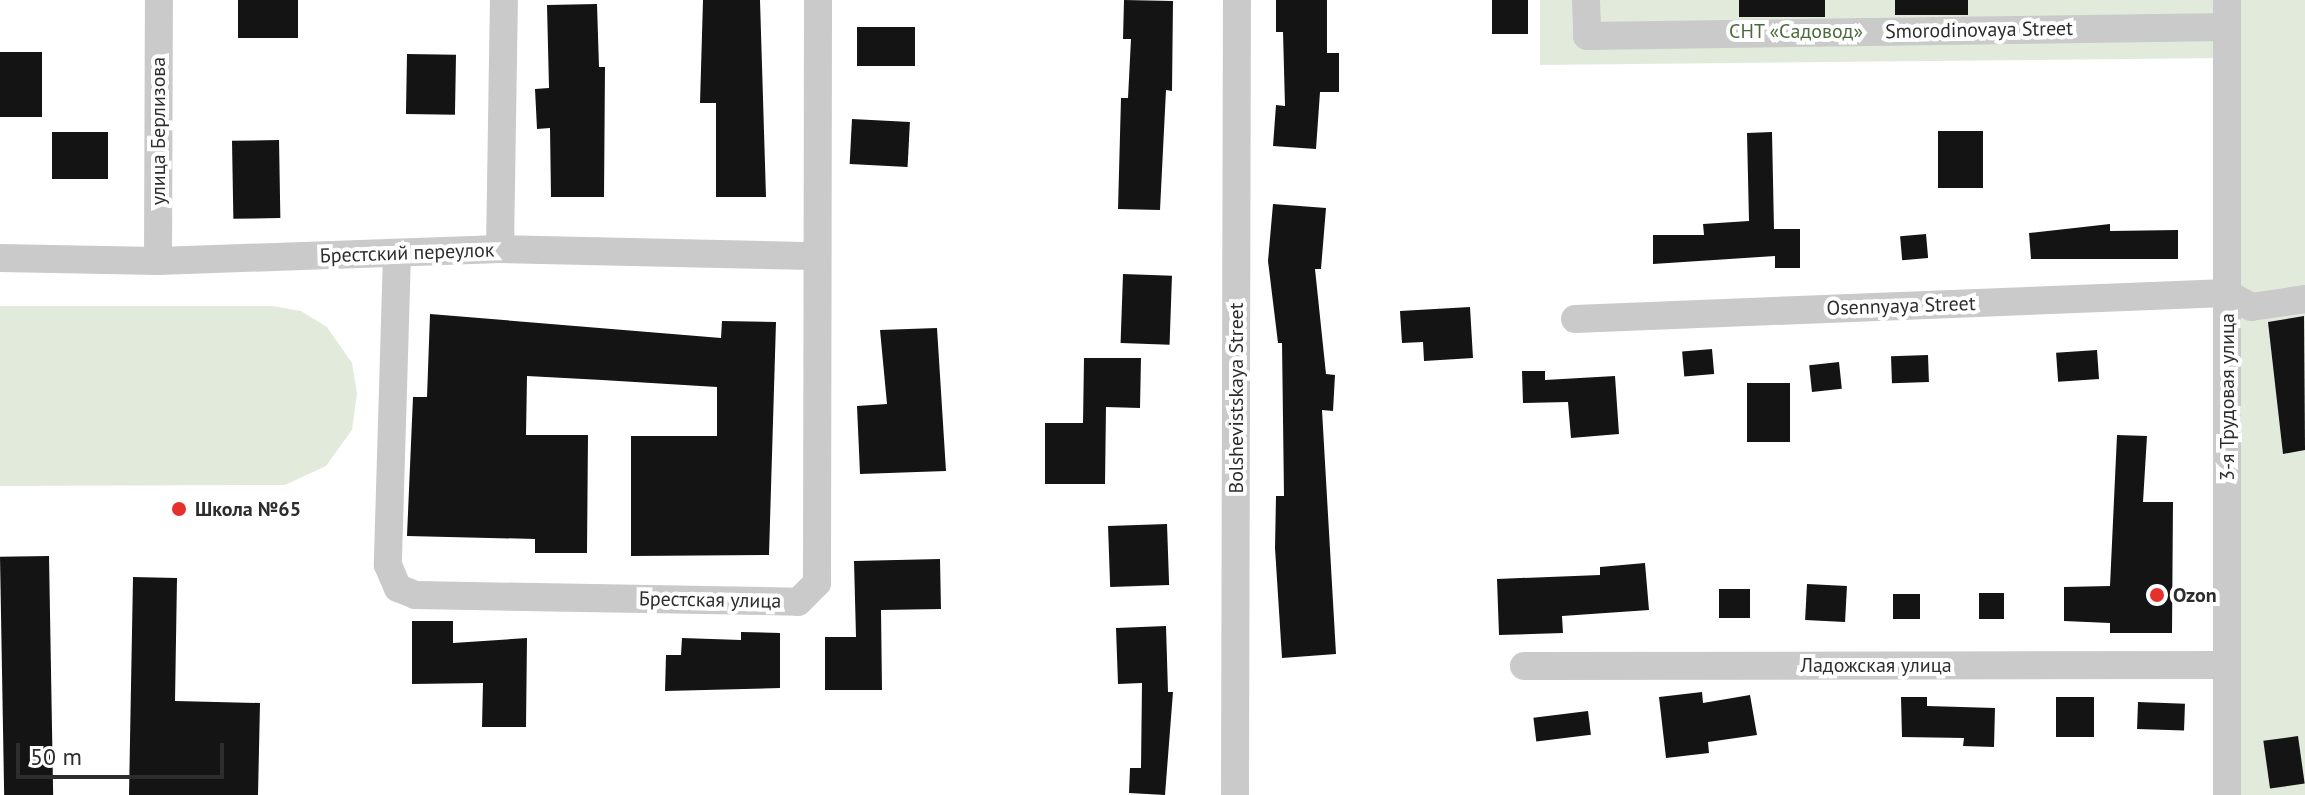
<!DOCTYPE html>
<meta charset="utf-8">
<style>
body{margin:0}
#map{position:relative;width:2305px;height:795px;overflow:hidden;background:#fff;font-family:"PT Sans",sans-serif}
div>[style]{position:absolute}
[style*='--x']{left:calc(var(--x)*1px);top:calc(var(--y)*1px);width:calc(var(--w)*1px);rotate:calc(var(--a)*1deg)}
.green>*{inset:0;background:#e2ebdb}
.building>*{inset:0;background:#141414;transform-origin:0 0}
.minor>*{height:28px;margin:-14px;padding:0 14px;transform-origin:14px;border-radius:14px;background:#cacaca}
.dots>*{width:22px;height:22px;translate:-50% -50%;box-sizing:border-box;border:4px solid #fff;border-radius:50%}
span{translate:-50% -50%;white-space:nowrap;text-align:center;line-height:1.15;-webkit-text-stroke:8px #fff;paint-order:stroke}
.street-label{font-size:20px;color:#2d2d2d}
.park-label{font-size:20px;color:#4c693b}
.poi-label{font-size:20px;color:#2d2d2d;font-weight:700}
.left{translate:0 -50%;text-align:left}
.scale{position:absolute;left:16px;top:743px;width:208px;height:36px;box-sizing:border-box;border:4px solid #2d2d2d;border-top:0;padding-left:10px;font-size:24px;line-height:28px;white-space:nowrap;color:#2d2d2d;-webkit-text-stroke:6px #fff;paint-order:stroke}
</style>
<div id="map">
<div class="green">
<i style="clip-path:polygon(1540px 0,2305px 0,2305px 795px,2227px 795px,2226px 58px,1540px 65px)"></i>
<i style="clip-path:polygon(0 306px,272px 306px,301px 311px,327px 327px,352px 363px,357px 393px,352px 430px,326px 466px,285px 485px,0 486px)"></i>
</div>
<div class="building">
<i style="left:238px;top:0;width:60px;height:38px"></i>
<i style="clip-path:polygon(703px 0,760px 0,766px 197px,716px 197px,716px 103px,700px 103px)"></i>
<i style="clip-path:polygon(1124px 0,1173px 1px,1172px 91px,1166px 90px,1160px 210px,1118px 209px,1121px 98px,1128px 98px,1131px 39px,1123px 39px)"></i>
<i style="clip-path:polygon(1276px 0,1327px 0,1327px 53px,1339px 53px,1339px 92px,1320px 92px,1316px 149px,1273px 146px,1276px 105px,1285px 106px,1283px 32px,1276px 32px)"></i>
<i style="left:1492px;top:0;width:36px;height:34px"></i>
<i style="left:1739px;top:0;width:86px;height:17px"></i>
<i style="left:1895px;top:0;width:73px;height:15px"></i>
<i style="clip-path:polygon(597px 4px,599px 67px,605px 67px,604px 197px,551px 197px,550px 128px,537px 129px,535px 89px,549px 88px,547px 5px)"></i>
<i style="left:857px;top:27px;width:58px;height:39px"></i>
<i style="left:0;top:52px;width:42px;height:65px"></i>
<i style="left:407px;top:54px;width:49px;height:60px;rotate:1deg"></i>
<i style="left:852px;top:119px;width:58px;height:45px;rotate:3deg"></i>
<i style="left:1938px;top:131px;width:45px;height:57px"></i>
<i style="left:52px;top:132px;width:56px;height:47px"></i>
<i style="clip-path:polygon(1772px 132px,1774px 229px,1800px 229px,1800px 268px,1775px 268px,1775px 256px,1653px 264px,1653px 235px,1704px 235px,1703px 224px,1749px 221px,1747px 133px)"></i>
<i style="left:279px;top:140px;width:78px;height:47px;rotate:89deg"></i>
<i style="clip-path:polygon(1273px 204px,1326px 208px,1321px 269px,1315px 269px,1326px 374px,1335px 375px,1333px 411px,1322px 410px,1336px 654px,1282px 658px,1275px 548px,1276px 496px,1284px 496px,1282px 343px,1278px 343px,1268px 261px)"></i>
<i style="clip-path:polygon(2110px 224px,2110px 231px,2178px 230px,2178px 259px,2031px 259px,2029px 233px)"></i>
<i style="left:1926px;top:234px;width:24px;height:26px;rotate:85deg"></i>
<i style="left:1123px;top:274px;width:49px;height:69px;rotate:2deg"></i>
<i style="clip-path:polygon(1470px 307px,1473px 358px,1424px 361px,1423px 342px,1402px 343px,1400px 311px)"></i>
<i style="clip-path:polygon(430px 314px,721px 338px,722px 321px,776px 322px,769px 555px,631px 556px,631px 436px,717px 436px,717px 387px,602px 380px,527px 376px,526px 435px,588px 435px,587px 553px,535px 553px,535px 539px,407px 536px,413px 397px,427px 397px)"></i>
<i style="clip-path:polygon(2304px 316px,2305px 450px,2283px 454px,2268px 322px)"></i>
<i style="clip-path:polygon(937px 328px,946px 471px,860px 474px,857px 406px,887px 404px,880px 330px)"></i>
<i style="left:1712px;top:349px;width:25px;height:30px;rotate:85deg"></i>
<i style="left:2097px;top:350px;width:29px;height:41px;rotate:86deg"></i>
<i style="left:1928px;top:355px;width:27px;height:37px;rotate:88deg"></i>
<i style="clip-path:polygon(1084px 358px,1141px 358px,1140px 408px,1106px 407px,1105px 484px,1045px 484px,1045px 423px,1083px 423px)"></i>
<i style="left:1839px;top:362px;width:27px;height:30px;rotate:84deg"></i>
<i style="clip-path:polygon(1522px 371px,1545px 371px,1545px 380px,1615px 376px,1619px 434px,1571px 438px,1568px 402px,1523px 403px)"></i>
<i style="left:1747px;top:383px;width:43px;height:59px"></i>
<i style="clip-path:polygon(2117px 435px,2147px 436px,2143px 502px,2173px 502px,2172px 633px,2110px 633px,2110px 623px,2064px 621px,2064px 587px,2110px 586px)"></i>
<i style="left:1167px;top:524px;width:61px;height:59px;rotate:88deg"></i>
<i style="left:49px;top:556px;width:239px;height:49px;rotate:89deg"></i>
<i style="clip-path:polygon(940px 559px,941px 609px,881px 610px,882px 690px,825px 690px,825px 637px,856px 637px,854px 561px)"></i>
<i style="clip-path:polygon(1645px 563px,1649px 610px,1562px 616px,1563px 633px,1499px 635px,1497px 579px,1600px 575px,1600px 567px)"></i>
<i style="clip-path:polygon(133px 577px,177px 578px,175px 701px,260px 703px,258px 795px,129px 795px)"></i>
<i style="left:1807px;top:584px;width:40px;height:36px;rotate:3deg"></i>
<i style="left:1719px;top:589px;width:31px;height:29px"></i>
<i style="left:1979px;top:593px;width:25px;height:26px"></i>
<i style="left:1893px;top:594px;width:27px;height:25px"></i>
<i style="clip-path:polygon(412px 621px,453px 621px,453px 643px,527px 638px,526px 727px,482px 727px,483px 683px,412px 684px)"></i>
<i style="clip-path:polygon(1166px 626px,1168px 692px,1173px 692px,1165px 795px,1129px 793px,1130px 768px,1141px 768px,1142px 683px,1118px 684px,1116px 628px)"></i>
<i style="clip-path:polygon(741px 632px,780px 633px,780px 688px,665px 691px,666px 655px,681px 655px,682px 638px,741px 640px)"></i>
<i style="clip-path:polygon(1702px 692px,1703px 703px,1750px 695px,1757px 735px,1708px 742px,1709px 753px,1666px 758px,1659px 697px)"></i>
<i style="clip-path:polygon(1901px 697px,1927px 697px,1927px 706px,1995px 708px,1994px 747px,1963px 746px,1964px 738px,1902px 737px)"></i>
<i style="left:2056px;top:697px;width:38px;height:40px"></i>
<i style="left:2138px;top:702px;width:47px;height:27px;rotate:2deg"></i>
<i style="left:1588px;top:711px;width:24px;height:55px;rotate:83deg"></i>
<i style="left:2298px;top:736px;width:48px;height:35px;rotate:82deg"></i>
</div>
<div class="minor">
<i style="--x:1586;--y:0;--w:36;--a:88"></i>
<i style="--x:1587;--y:36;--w:640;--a:-0.81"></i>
<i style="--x:2227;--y:0;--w:795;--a:90"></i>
<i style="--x:500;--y:249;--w:249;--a:-89.1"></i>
<i style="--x:397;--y:254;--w:311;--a:91.7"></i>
<i style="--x:388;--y:565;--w:25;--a:67"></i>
<i style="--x:398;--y:588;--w:18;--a:22"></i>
<i style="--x:415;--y:595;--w:383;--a:1"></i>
<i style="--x:798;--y:602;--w:27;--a:-45"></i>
<i style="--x:817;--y:583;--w:583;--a:-89.9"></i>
<i style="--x:0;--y:258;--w:158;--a:1.1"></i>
<i style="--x:158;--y:261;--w:342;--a:-2"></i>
<i style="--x:500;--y:249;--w:314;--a:1.3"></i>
<i style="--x:158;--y:261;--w:261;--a:-89.8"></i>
<i style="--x:1575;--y:319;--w:652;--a:-2.29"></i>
<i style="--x:2226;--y:293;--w:29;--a:29"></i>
<i style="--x:2251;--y:307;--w:55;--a:-8.4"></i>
<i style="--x:1524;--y:666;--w:703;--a:-0.08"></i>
<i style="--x:1235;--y:795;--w:795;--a:-89.86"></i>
</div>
<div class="dots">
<i style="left:179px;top:509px;background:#e6302d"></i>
<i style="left:2157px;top:595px;background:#e6302d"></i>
</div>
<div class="street-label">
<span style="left:1979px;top:30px;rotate:-1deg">Smorodinovaya Street</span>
<span style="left:158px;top:131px;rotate:-90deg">улица Берлизова</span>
<span style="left:407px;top:253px;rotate:-2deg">Брестский переулок</span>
<span style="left:1901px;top:306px;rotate:-2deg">Osennyaya Street</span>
<span style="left:2227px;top:397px;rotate:-90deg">3-я Трудовая улица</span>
<span style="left:1236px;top:398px;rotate:-90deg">Bolshevistskaya Street</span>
<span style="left:710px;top:600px;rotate:1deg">Брестская улица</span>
<span style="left:1876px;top:665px">Ладожская улица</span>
</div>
<div class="park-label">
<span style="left:1796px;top:31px">СНТ «Садовод»</span>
</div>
<div class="poi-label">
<span class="left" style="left:195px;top:509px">Школа №65</span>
<span class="left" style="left:2173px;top:595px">Ozon</span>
</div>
<div class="scale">50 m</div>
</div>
